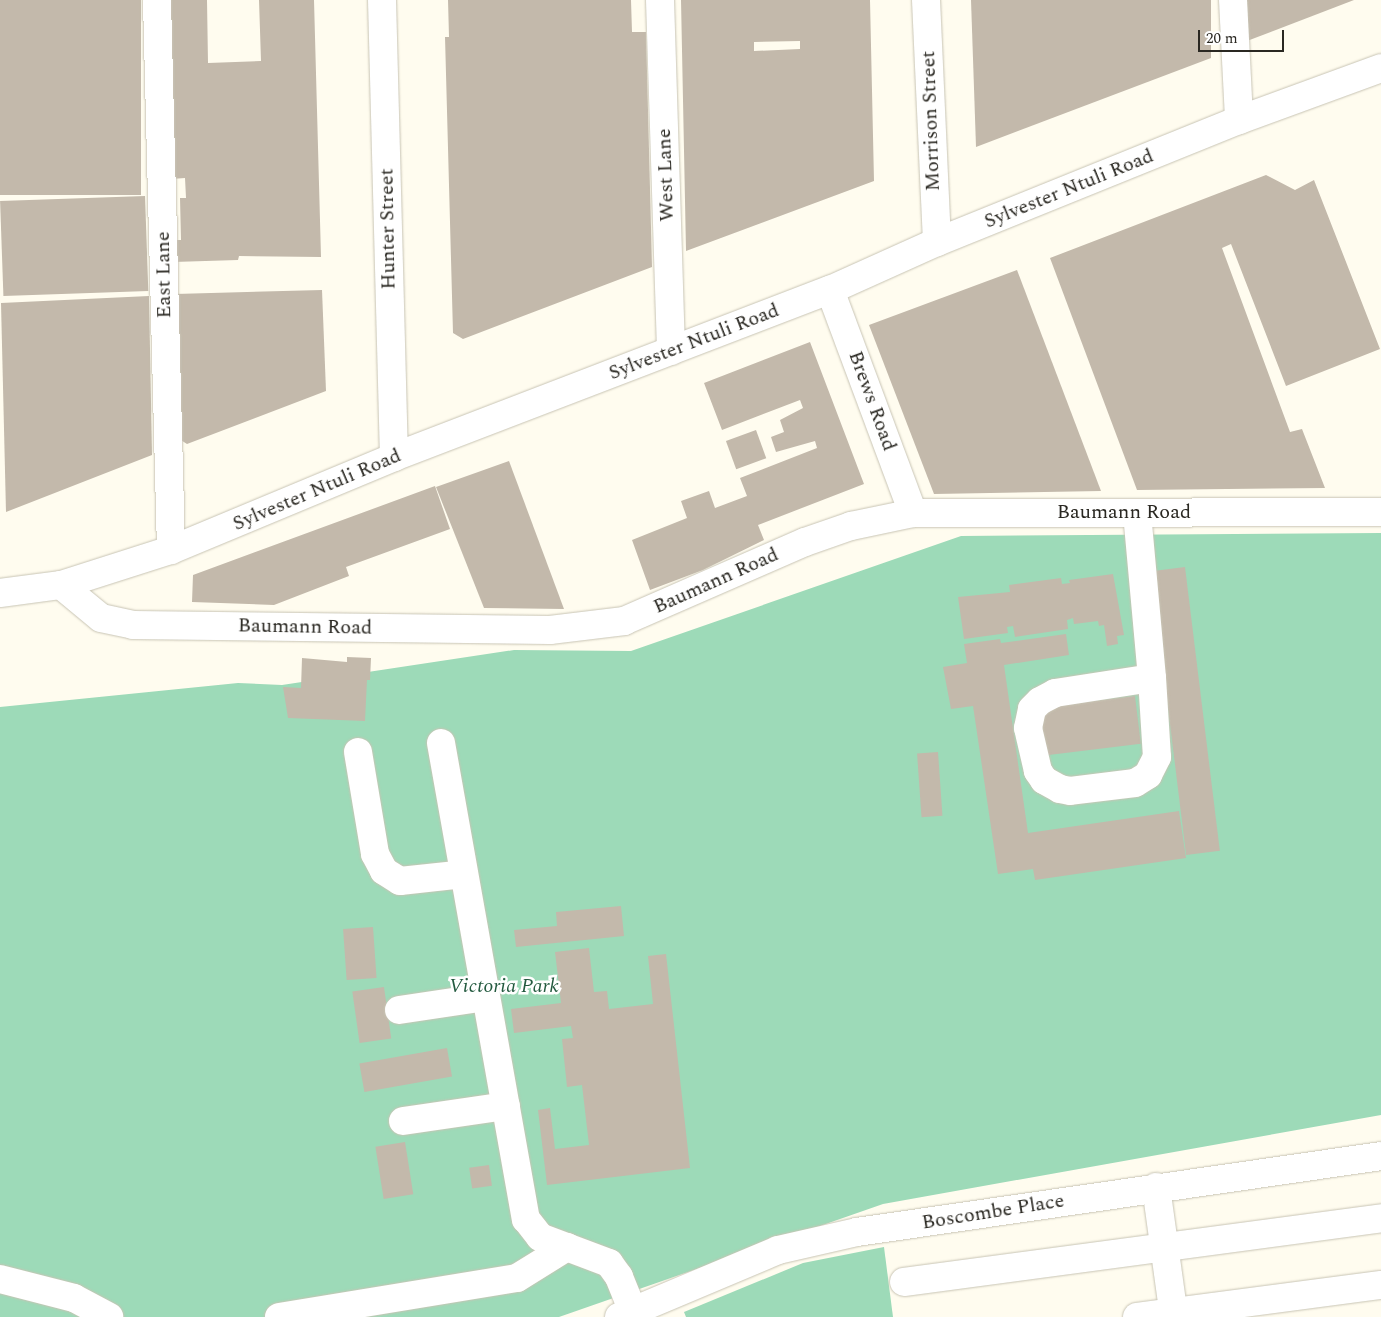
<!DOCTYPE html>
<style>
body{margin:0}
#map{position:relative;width:1381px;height:1317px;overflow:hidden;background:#fffcef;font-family:Spectral,serif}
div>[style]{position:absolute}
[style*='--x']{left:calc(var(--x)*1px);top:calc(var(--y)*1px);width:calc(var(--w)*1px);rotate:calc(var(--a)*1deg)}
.green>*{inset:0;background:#9ddab8}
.building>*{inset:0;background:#c3b9ab;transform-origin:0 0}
.roads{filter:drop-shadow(0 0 1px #c8c4b4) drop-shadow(0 0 1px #c8c4b4)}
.minor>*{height:28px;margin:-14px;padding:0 14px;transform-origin:14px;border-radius:14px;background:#fff}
.major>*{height:28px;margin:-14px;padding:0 14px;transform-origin:14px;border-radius:14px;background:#fff}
span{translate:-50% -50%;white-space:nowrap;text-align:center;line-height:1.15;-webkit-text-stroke:5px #fff;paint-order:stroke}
.street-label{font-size:20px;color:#2a2822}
.park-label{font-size:20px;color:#235a3f;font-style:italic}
.scale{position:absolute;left:1198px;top:30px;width:86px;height:22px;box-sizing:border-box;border:2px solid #2a2822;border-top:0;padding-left:6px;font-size:15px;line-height:18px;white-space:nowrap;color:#2a2822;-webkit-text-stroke:4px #fff;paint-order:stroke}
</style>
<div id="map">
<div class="green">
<i style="clip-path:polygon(1381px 533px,1381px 1115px,883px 1204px,559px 1317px,0 1317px,0 707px,238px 683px,282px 685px,514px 650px,631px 651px,961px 536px)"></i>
<i style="clip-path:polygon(884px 1247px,893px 1317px,686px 1317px,684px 1312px,803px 1263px)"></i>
</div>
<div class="building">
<i style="left:0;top:0;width:141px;height:195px"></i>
<i style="clip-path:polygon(166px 0,207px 0,208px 63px,261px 61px,259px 0,314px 0,321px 257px,239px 256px,238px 260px,173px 262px,172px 240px,181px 240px,180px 198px,186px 198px,185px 178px,171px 179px)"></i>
<i style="clip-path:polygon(448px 0,631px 0,632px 32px,646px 32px,652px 267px,463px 339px,453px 333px,445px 37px,449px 37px)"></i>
<i style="clip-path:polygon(evenodd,681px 0,870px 0,874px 181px,686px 251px,681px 0,800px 41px,800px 49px,754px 51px,754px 42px,800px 41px)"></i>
<i style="clip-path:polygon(971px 0,1211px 0,1211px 58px,976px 147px)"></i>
<i style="clip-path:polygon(1246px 0,1354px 0,1247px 41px)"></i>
<i style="clip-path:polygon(1266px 175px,1295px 190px,1314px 180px,1380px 349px,1286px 386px,1231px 244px,1222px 248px,1290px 432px,1302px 429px,1325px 488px,1137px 490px,1050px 258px)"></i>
<i style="left:145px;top:196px;width:95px;height:145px;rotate:88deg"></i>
<i style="clip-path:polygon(1017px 270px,1101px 491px,934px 494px,869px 325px)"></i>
<i style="clip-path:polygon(322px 290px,326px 391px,187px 444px,176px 437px,175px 294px)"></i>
<i style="clip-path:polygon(149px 296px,152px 455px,6px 512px,1px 303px)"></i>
<i style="clip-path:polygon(810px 342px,864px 484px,758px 525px,764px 540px,703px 570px,650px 590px,632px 540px,687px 518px,681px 501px,709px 491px,715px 508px,747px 496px,740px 478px,817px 448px,815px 441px,776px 452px,771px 437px,784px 432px,780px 420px,803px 408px,800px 400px,722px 430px,704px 383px)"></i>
<i style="left:756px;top:430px;width:30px;height:32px;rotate:70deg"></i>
<i style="clip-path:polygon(509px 461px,564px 609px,484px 608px,436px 487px)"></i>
<i style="clip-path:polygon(435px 486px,450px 529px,346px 567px,349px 576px,274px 605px,192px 602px,193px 575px)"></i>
<i style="left:1185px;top:567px;width:286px;height:34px;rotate:83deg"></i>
<i style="clip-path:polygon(1113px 574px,1124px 635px,1117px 636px,1118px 644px,1107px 646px,1104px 625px,1099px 626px,1098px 621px,1074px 624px,1073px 618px,1067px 620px,1068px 629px,1015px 637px,1013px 626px,1007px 627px,1008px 633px,964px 639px,958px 597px,1010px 592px,1009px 585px,1061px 578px,1062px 584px,1070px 583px,1069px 580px)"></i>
<i style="clip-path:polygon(1066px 634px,1069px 655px,1004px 665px,1028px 833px,1179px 811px,1186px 858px,1035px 880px,1033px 869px,998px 874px,973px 706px,951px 709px,943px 667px,967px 663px,964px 644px,1000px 639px,1001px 643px)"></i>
<i style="clip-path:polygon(347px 657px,371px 658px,370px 680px,367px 680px,365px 721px,288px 718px,283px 687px,301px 688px,302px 658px,347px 662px)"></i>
<i style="left:1135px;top:696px;width:48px;height:97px;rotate:83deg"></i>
<i style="left:938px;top:752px;width:64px;height:21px;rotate:86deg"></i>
<i style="clip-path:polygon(621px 906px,624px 936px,516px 947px,514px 930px,557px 926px,556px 912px)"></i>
<i style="left:373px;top:927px;width:51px;height:30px;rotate:86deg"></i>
<i style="clip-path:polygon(589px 948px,594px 992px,607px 991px,609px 1009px,653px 1004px,648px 956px,666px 954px,690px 1168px,547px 1185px,538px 1110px,550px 1108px,555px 1149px,589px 1145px,582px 1085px,567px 1087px,562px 1039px,573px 1038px,571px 1026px,514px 1033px,511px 1009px,561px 1003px,555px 952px)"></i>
<i style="left:384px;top:987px;width:52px;height:32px;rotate:82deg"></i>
<i style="left:447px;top:1048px;width:29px;height:89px;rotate:80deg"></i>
<i style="left:405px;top:1142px;width:53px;height:30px;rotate:81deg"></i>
<i style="left:489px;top:1165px;width:21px;height:20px;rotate:82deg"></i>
</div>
<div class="roads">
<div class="minor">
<i style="--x:157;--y:0;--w:550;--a:88.54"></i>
<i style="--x:382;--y:0;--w:457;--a:88.5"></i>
<i style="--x:660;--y:0;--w:351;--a:88.2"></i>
<i style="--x:926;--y:0;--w:242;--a:87.4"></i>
<i style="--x:1233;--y:0;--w:120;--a:87.1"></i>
<i style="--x:830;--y:290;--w:238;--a:69.6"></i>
<i style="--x:1137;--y:513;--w:166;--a:84.8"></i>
<i style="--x:1152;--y:678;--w:79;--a:86.4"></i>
<i style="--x:1157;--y:757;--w:20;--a:117"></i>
<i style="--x:1148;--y:775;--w:15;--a:148"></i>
<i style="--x:1135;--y:783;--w:65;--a:173"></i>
<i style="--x:1070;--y:791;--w:10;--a:-169"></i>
<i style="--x:1060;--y:789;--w:18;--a:-151"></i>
<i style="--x:1044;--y:780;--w:11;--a:-124"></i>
<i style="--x:1038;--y:771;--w:44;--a:-103.1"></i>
<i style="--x:1028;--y:728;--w:19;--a:-78"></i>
<i style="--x:1032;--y:709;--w:11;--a:-45"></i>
<i style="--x:1040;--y:701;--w:17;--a:-28"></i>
<i style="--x:1055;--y:693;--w:98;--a:-8.8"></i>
<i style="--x:61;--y:585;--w:52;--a:39.5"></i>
<i style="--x:101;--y:618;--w:33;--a:12"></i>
<i style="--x:133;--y:625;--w:417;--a:0.7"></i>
<i style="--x:550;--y:630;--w:75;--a:-6.9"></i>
<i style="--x:624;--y:621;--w:197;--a:-23.6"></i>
<i style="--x:805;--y:542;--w:49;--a:-19.2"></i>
<i style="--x:851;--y:526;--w:63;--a:-11.8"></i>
<i style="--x:913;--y:513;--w:468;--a:-0.1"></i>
<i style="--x:441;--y:743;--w:484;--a:79.9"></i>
<i style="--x:526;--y:1219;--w:23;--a:52"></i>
<i style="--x:540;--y:1237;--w:74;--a:20.6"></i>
<i style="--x:609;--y:1263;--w:17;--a:54"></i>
<i style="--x:619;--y:1277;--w:38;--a:68"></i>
<i style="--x:358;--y:752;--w:103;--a:80.5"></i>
<i style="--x:375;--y:854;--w:19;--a:62"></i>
<i style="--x:384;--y:871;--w:19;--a:32"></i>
<i style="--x:400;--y:881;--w:64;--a:-6.2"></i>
<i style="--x:399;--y:1010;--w:88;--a:-8.5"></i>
<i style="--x:403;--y:1121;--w:104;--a:-8.3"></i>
<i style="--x:1156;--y:1187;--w:131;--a:82.1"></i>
<i style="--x:0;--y:1279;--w:76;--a:14.4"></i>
<i style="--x:74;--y:1298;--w:40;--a:28"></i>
<i style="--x:904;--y:1282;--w:481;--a:-7.6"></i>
<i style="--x:279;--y:1317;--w:241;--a:-9.3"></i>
<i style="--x:517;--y:1278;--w:59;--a:-31.8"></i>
<i style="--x:619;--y:1317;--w:173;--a:-22.8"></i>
<i style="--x:778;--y:1250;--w:81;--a:-12.8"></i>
<i style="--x:857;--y:1232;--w:529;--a:-8.25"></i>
<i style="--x:1137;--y:1317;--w:246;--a:-7.5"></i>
</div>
<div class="major">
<i style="--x:0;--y:593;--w:62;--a:-7.5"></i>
<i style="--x:61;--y:585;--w:115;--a:-17.7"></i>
<i style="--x:171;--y:550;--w:242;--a:-22.6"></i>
<i style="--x:394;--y:457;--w:467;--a:-21"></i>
<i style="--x:830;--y:290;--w:117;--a:-24.2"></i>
<i style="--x:937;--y:242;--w:326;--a:-22"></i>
<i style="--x:1239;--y:120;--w:151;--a:-20.1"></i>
</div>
</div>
<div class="street-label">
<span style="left:931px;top:121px;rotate:-92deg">Morrison Street</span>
<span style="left:666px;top:175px;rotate:-92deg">West Lane</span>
<span style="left:1069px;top:189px;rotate:-22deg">Sylvester Ntuli Road</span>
<span style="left:388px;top:229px;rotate:-91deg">Hunter Street</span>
<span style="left:164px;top:275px;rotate:-91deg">East Lane</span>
<span style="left:694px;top:342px;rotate:-21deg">Sylvester Ntuli Road</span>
<span style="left:872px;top:401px;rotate:70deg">Brews Road</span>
<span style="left:317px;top:490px;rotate:-23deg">Sylvester Ntuli Road</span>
<span style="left:1124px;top:512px">Baumann Road</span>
<span style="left:716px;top:581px;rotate:-24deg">Baumann Road</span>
<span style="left:305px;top:627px;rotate:1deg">Baumann Road</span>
<span style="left:993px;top:1212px;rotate:-9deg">Boscombe Place</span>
</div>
<div class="park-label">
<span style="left:504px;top:986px">Victoria Park</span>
</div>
<div class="scale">20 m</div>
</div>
